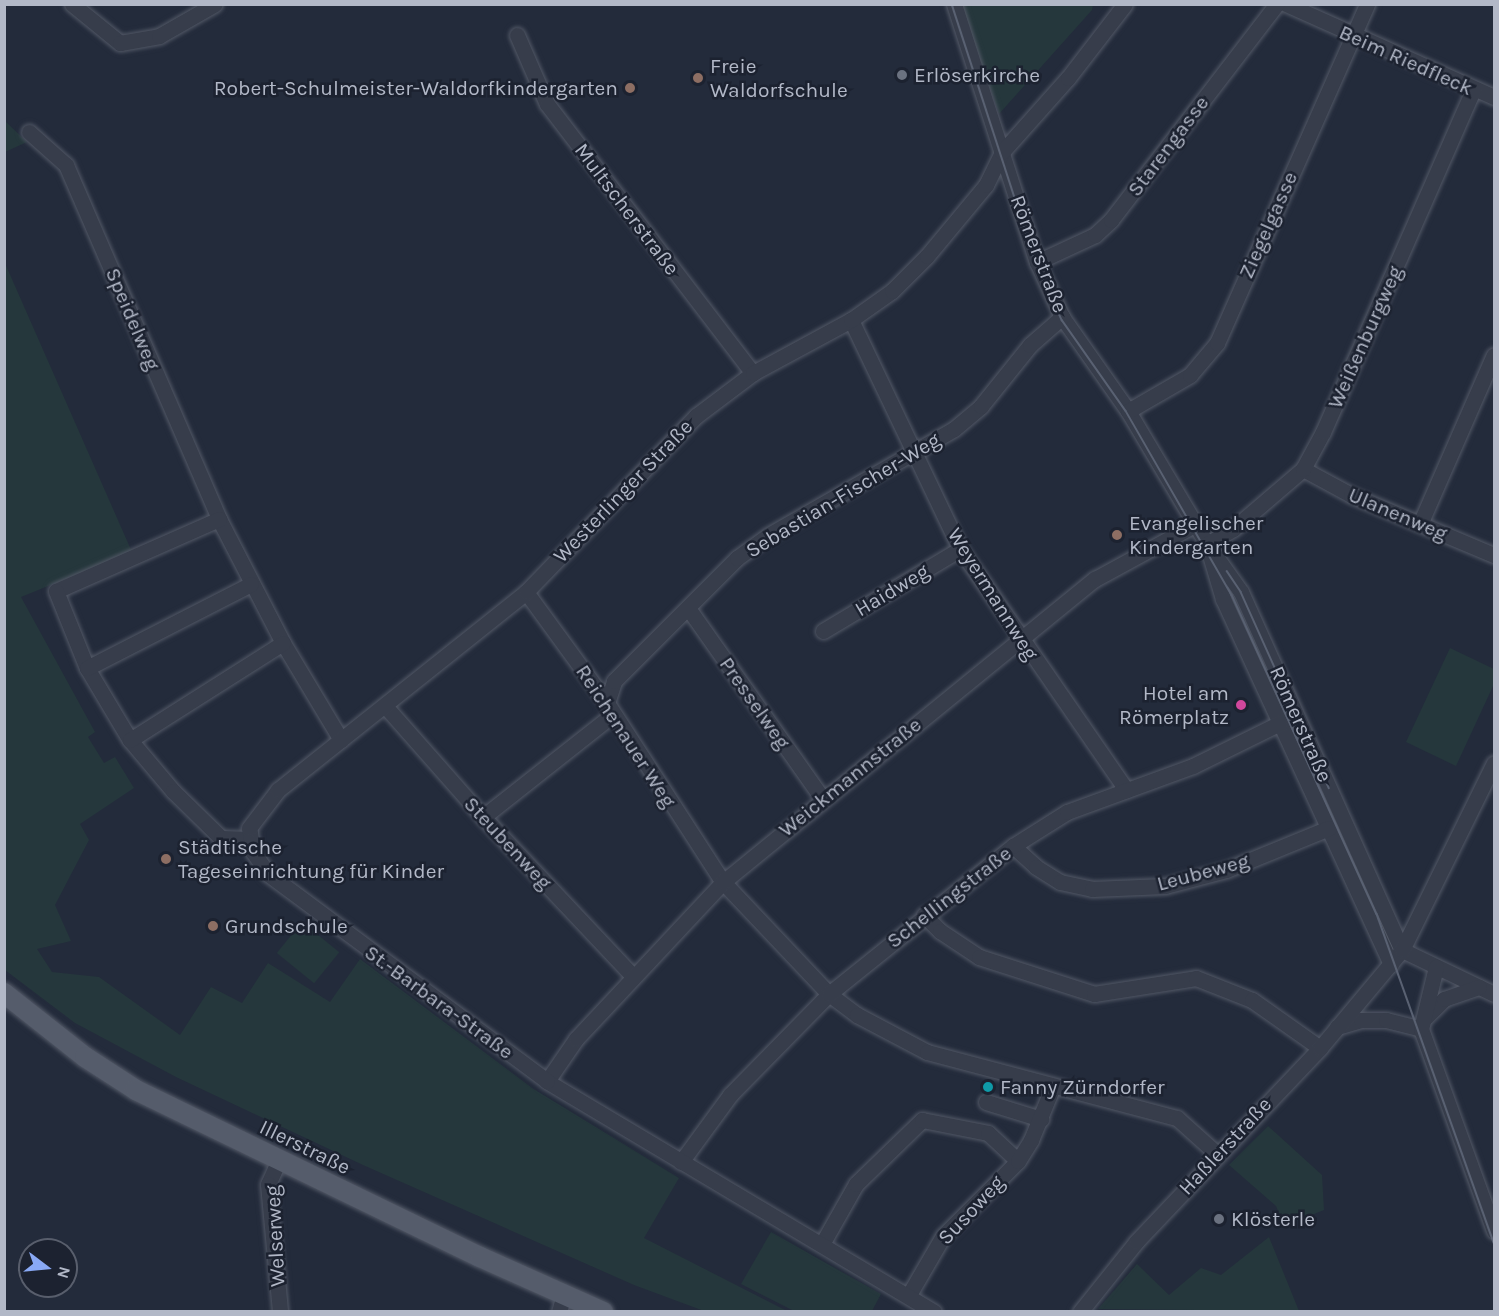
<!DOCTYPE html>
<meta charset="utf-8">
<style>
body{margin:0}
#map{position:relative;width:1499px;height:1316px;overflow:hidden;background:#232b3b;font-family:Karla,sans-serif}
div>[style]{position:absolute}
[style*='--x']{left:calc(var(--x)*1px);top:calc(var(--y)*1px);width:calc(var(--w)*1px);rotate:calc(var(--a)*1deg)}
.green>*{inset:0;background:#25373c;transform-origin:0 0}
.roads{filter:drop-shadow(0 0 2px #525866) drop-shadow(0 0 2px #525866)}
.minor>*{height:15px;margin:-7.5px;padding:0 7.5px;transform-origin:7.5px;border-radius:7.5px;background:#373d4b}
.major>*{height:20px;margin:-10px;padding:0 10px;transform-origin:10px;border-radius:10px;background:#555c6b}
.tram>*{height:1.5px;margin:-0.75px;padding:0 0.75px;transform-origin:0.75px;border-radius:0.75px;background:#596172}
.dots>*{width:16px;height:16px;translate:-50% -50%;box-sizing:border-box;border:3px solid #1c2230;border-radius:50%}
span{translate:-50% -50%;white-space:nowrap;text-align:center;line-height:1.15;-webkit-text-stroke:5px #1c2230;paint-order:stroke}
.street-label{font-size:21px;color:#b2b8c7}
.poi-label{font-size:21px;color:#b2b8c7}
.left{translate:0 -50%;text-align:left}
.right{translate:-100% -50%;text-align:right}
.frame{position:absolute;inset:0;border:6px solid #b2b8c7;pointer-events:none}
.north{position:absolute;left:18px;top:1238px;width:60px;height:60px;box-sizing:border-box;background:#1c2230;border:2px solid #585e6c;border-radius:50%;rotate:106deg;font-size:16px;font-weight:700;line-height:24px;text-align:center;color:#b2b8c7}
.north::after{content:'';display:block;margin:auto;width:21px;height:27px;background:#89a9f5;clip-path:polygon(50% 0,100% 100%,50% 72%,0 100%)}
</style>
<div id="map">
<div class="green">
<i style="clip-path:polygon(961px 5px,1093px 5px,1092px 10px,999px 114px)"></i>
<i style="clip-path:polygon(5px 121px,27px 142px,5px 152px)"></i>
<i style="clip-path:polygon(4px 261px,132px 552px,21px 597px,95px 732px,88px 737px,104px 763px,115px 757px,134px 788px,80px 824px,89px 840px,55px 905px,71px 941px,37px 949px,52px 972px,99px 977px,180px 1035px,211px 987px,242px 1003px,268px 963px,330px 1002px,360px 959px,532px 1088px,679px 1178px,644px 1238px,787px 1311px,704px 1311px,634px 1285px,363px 1165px,176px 1077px,75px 1023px,5px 970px)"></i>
<i style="clip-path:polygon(1450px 648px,1494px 669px,1494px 684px,1456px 766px,1406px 742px)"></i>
<i style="left:302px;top:922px;width:48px;height:40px;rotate:39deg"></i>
<i style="clip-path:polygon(1268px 1126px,1322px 1175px,1324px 1210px,1284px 1226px,1276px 1206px,1229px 1165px)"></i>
<i style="clip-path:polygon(771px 1232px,881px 1294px,872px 1311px,794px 1311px,741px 1284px)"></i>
<i style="clip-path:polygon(1269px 1237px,1299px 1311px,1098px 1309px,1137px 1264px,1169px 1295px,1201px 1268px,1221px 1275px)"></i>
</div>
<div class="roads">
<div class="minor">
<i style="--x:72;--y:4;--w:62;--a:39.1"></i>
<i style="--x:120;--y:43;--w:40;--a:-10"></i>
<i style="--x:159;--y:36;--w:64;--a:-29.7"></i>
<i style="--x:954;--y:4;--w:271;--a:72.2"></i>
<i style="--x:1037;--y:262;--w:60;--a:65.6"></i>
<i style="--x:1062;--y:317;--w:115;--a:54.9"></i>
<i style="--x:1128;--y:411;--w:155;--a:59.3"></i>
<i style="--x:1207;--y:544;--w:59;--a:54.7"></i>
<i style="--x:1241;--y:592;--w:393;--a:65.8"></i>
<i style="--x:1402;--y:950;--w:102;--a:25.6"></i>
<i style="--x:1286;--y:4;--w:228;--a:24.1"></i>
<i style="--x:517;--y:35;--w:75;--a:66.5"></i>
<i style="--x:547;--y:104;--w:339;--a:52.6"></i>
<i style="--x:29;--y:132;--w:50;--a:41.7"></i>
<i style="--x:66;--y:165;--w:386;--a:66.6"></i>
<i style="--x:219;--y:519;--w:140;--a:62.7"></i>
<i style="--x:283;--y:643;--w:113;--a:59.1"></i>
<i style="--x:1037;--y:262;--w:64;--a:-25"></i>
<i style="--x:1095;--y:235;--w:22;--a:-43"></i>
<i style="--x:1111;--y:220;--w:272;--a:-52.5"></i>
<i style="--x:851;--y:320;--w:254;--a:64.5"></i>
<i style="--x:960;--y:549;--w:293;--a:55.4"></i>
<i style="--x:1128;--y:411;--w:72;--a:-30.1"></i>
<i style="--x:1190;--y:375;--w:42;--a:-49.8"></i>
<i style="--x:1217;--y:343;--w:371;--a:-66.1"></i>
<i style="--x:1303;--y:469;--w:55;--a:28.4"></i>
<i style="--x:1351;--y:495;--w:155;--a:22.8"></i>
<i style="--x:219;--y:519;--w:178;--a:156.2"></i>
<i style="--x:56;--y:591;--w:83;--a:68.1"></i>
<i style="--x:87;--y:668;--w:84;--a:59.2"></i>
<i style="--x:130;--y:740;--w:67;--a:49.9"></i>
<i style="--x:173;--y:791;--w:67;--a:44.4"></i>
<i style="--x:221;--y:838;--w:29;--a:2"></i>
<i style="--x:1420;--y:524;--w:184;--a:-66.4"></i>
<i style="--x:1207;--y:544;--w:30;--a:-30"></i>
<i style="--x:1233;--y:529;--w:92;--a:-40.6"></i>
<i style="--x:1303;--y:469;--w:42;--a:-61.6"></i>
<i style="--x:1323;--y:432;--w:373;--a:-66.3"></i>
<i style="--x:1210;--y:555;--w:46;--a:73.5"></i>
<i style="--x:1223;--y:599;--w:402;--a:65.3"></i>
<i style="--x:526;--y:592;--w:137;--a:53.9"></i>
<i style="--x:607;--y:703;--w:213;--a:57.1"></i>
<i style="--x:723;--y:882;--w:154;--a:46.6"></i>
<i style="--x:829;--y:994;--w:35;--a:37"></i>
<i style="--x:857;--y:1015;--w:79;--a:27.9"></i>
<i style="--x:927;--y:1052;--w:259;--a:14.8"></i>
<i style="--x:1177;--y:1118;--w:54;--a:42"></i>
<i style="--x:688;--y:608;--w:232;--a:54.8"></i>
<i style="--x:823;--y:631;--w:160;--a:-30.9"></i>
<i style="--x:87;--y:668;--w:184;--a:-27.1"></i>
<i style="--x:607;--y:703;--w:23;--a:-72"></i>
<i style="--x:614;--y:681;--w:174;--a:-45"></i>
<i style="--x:737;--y:558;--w:37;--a:-36"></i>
<i style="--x:767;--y:536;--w:215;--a:-29.8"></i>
<i style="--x:954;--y:429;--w:35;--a:-40"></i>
<i style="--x:981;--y:406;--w:78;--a:-51.2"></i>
<i style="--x:1030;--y:345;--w:43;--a:-41.2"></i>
<i style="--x:386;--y:707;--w:147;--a:48.6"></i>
<i style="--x:483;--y:817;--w:219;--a:46.7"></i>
<i style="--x:130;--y:740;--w:181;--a:-32.4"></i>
<i style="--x:483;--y:817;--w:164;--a:-38.3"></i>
<i style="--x:1013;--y:846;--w:31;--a:42"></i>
<i style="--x:1036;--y:867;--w:28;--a:32"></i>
<i style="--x:1060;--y:882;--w:33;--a:12"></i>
<i style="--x:1092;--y:889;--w:73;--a:-2.4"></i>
<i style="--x:1165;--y:886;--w:63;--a:-14.7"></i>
<i style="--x:1226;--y:870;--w:111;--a:-22.2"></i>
<i style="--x:924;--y:915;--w:23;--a:45"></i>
<i style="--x:940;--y:931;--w:47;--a:33.7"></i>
<i style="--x:979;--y:957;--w:121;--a:17.8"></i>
<i style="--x:1094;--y:994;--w:103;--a:-8.9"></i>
<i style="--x:1196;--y:978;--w:60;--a:21.4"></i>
<i style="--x:1252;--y:1000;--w:83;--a:35.2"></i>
<i style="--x:1426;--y:1017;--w:25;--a:-45"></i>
<i style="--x:1444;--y:999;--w:37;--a:-19"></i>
<i style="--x:1337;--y:1027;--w:25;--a:-16"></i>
<i style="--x:1361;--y:1020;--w:25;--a:0"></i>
<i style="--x:1386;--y:1020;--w:36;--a:14"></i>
<i style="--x:1421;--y:1029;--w:215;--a:70.1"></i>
<i style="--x:1421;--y:1029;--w:64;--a:-76.4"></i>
<i style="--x:547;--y:1081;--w:51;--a:-55.4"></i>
<i style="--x:576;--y:1039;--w:215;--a:-46.9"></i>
<i style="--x:723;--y:882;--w:480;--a:-39.2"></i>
<i style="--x:1095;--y:579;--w:115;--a:-28.6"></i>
<i style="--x:986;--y:1102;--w:58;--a:17.2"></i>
<i style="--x:278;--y:1162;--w:24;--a:114"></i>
<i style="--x:268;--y:1184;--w:129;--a:84.6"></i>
<i style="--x:681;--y:1162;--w:83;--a:-53.8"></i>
<i style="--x:730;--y:1095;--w:141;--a:-45.6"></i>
<i style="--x:829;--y:994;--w:236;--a:-38.8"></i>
<i style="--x:1013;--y:846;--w:64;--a:-32.2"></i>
<i style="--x:1067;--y:812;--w:134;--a:-20.1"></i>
<i style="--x:1193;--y:766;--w:97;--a:-26.3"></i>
<i style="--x:822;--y:1244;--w:69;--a:-60.5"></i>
<i style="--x:856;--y:1184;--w:92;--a:-44.1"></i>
<i style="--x:922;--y:1120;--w:67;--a:11.1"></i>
<i style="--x:988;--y:1133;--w:41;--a:43"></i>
<i style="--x:910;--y:1293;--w:66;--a:-59.9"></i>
<i style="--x:943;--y:1236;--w:106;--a:-45"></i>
<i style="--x:1018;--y:1161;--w:25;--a:-58"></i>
<i style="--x:1031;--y:1140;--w:58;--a:-67.8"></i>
<i style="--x:559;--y:1312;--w:18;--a:-74"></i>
<i style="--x:934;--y:1312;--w:451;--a:-149.2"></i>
<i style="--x:547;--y:1081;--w:347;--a:-143.4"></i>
<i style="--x:268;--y:874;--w:27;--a:-124"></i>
<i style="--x:253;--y:852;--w:24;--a:-99"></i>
<i style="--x:249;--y:828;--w:48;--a:-52.7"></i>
<i style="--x:278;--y:790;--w:317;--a:-38.6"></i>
<i style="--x:526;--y:592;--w:245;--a:-46"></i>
<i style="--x:696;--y:416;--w:71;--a:-37"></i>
<i style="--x:753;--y:373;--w:111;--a:-28.4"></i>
<i style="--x:851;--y:320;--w:50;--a:-35.3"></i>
<i style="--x:892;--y:291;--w:49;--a:-45"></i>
<i style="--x:927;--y:256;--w:92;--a:-50.3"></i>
<i style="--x:986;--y:185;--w:37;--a:-64"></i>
<i style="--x:1002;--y:152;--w:99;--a:-48.3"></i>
<i style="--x:1068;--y:78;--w:93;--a:-52.4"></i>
<i style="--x:1080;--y:1312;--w:90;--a:-51.3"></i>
<i style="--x:1136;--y:1242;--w:267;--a:-46.5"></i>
<i style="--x:1320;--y:1048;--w:128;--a:-50.1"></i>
<i style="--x:1402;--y:950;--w:208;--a:-63.8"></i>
</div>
<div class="major">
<i style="--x:4;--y:993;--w:103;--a:38.3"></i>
<i style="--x:85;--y:1057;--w:61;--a:32.9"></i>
<i style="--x:136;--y:1090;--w:382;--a:25.9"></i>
<i style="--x:480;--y:1257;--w:135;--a:24.1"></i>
</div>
</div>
<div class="tram">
<i style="--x:952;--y:4;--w:272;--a:72"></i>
<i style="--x:1036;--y:263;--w:63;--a:65.5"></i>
<i style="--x:1062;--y:320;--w:111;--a:54.9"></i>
<i style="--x:1126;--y:411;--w:212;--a:60.1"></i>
<i style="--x:1232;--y:595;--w:350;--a:65.6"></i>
<i style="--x:1377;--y:914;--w:349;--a:70.4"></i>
<i style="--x:1227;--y:571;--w:25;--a:56"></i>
<i style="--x:1241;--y:592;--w:215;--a:65.8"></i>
</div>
<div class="dots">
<i style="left:902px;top:75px;background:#6b7280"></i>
<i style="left:698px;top:78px;background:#8d6e63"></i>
<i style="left:630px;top:88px;background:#8d6e63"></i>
<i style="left:1117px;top:535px;background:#8d6e63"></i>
<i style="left:1241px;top:705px;background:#d1479c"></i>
<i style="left:166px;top:859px;background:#8d6e63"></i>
<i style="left:213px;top:926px;background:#8d6e63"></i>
<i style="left:988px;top:1087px;background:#0f9aa8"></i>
<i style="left:1219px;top:1219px;background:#6b7280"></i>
</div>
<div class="street-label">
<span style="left:1406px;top:60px;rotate:24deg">Beim Riedfleck</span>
<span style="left:1168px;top:146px;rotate:-53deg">Starengasse</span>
<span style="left:627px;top:209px;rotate:53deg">Multscherstraße</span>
<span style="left:1268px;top:225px;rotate:-66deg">Ziegelgasse</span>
<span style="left:1039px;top:254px;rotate:69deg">Römerstraße</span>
<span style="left:133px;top:319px;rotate:67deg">Speidelweg</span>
<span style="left:1365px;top:337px;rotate:-66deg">Weißenburgweg</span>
<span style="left:623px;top:491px;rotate:-46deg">Westerlinger Straße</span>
<span style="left:843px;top:495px;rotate:-31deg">Sebastian-Fischer-Weg</span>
<span style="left:1398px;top:514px;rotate:23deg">Ulanenweg</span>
<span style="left:892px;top:590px;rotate:-31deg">Haidweg</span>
<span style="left:993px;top:594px;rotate:58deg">Weyermannweg</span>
<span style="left:755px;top:703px;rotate:55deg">Presselweg</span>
<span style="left:1301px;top:724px;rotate:66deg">Römerstraße</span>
<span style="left:626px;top:736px;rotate:57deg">Reichenauer Weg</span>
<span style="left:850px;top:777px;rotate:-39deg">Weickmannstraße</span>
<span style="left:508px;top:843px;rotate:47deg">Steubenweg</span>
<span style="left:1203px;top:872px;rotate:-15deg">Leubeweg</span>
<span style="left:949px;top:897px;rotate:-38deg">Schellingstraße</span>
<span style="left:439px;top:1002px;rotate:36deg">St.-Barbara-Straße</span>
<span style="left:1225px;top:1146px;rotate:-47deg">Haßlerstraße</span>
<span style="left:305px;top:1147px;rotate:26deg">Illerstraße</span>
<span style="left:971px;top:1210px;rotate:-47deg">Susoweg</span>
<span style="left:275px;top:1236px;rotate:-93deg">Welserweg</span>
</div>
<div class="poi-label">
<span class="left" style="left:710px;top:78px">Freie<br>Waldorfschule</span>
<span class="left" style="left:914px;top:75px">Erlöserkirche</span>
<span class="right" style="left:618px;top:88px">Robert-Schulmeister-Waldorfkindergarten</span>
<span class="left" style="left:1129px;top:535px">Evangelischer<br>Kindergarten</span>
<span class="right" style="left:1229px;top:705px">Hotel am<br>Römerplatz</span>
<span class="left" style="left:178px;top:859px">Städtische<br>Tageseinrichtung für Kinder</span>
<span class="left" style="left:225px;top:926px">Grundschule</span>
<span class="left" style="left:1000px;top:1087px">Fanny Zürndorfer</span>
<span class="left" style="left:1231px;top:1219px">Klösterle</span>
</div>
<div class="frame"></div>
<div class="north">N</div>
</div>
